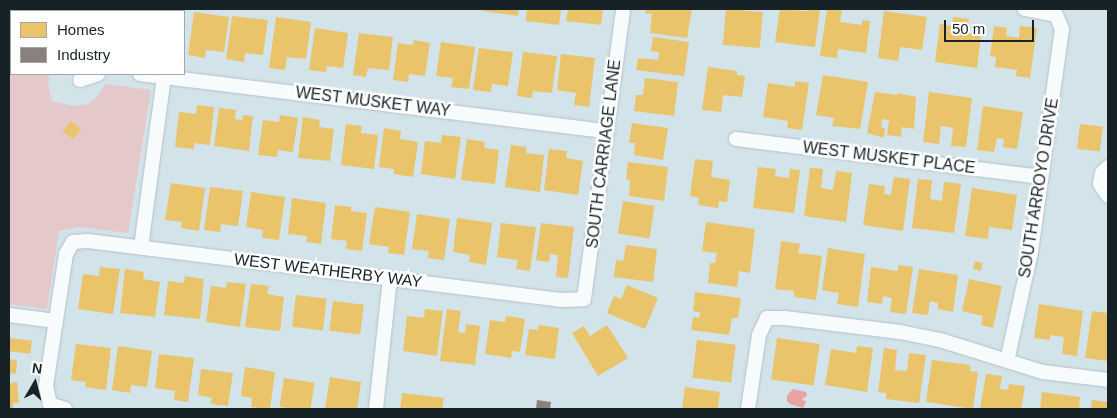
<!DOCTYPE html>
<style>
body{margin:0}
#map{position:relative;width:1117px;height:418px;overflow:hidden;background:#d2e3ea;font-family:Arial,sans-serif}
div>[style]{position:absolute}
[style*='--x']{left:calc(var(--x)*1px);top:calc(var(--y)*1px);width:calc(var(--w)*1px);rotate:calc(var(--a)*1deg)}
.green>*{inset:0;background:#e5c9ca}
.water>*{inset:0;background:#e8a4a5}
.homes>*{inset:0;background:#e9c46a;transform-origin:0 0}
.industry>*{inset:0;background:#8a817c}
.roads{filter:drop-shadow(0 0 1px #b4c1c7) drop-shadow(0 0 1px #b4c1c7)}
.minor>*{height:14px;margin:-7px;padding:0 7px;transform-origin:7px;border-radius:7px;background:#f8fbfc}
span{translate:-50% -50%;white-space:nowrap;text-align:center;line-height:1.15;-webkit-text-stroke:5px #fff;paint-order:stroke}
.street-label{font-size:16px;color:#162226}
.frame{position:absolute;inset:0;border:10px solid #162226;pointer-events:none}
.legend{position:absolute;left:10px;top:10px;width:175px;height:65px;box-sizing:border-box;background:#fff;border:1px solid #a2a7a8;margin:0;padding:6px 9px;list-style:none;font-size:15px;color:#162226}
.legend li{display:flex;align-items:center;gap:10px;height:25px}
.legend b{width:25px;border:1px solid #a2a7a8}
.north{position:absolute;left:10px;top:358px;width:50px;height:50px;-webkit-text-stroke:4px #fff;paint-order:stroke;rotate:8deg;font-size:14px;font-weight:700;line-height:20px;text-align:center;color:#162226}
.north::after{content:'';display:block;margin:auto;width:18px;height:22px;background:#162226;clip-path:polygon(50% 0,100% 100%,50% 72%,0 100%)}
.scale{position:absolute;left:944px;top:20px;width:90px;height:22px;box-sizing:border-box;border:2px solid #162226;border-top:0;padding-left:6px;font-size:15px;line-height:18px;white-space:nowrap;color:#162226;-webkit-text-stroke:4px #fff;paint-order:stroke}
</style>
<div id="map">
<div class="green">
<i style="clip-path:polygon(9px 9px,61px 9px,61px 11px,11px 11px,11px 74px,50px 74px,48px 84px,52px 101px,74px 106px,88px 104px,98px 96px,105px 84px,151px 90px,128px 233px,79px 227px,59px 231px,47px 309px,9px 304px)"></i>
</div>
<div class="water">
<i style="clip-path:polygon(793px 389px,806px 392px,807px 396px,802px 399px,806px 402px,803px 408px,790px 404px,787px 401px,787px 395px)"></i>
</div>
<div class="homes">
<i style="left:69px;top:9px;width:35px;height:2px"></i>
<i style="left:111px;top:9px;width:35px;height:2px"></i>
<i style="clip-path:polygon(150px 9px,171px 9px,181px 10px,149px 11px)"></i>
<i style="clip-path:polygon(483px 9px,519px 9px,518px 16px,483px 11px)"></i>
<i style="clip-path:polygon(527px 9px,561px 9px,559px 25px,526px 21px)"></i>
<i style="clip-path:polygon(568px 9px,603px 9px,601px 25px,566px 21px)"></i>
<i style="clip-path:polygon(646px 9px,692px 9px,687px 38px,650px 33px,652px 14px,645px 13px)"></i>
<i style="left:726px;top:9px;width:37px;height:36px;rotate:5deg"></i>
<i style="clip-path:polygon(780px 9px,804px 11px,820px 9px,815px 47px,775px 42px)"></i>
<i style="clip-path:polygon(827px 9px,842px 9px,840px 22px,862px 25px,862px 20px,870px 21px,866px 53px,838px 49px,837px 58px,820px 56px)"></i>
<i style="clip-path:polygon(884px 11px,927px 17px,922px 50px,900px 47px,898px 61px,878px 58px)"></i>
<i style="clip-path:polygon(194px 12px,229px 17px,224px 52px,206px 50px,205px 58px,188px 55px)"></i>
<i style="clip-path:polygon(232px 16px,268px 20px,263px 55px,245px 53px,244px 62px,226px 59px)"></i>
<i style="clip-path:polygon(276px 17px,311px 22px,306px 59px,287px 57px,285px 70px,269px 68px)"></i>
<i style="clip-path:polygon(953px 17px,969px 19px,967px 33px,981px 35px,977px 68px,935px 62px,940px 24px,952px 26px)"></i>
<i style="clip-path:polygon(994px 26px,1007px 28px,1006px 36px,1019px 38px,1020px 26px,1037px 28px,1030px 78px,1016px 76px,1017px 70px,995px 67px,996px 57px,990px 56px)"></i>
<i style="clip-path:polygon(315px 28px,348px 33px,343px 68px,327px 66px,326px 72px,309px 70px)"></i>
<i style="clip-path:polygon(359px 33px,393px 37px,389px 70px,368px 68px,366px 77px,353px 75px)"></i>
<i style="clip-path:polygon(653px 37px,689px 42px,684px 76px,636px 70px,638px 58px,658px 60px,659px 52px,651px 51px)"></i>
<i style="clip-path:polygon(414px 40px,430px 43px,425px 76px,409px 74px,408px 82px,393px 80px,398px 43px,413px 45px)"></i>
<i style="clip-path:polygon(441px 42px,475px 47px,469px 89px,451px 87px,453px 78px,436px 76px)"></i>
<i style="clip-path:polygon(479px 48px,513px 52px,508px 86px,492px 84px,491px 92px,473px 90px)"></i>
<i style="clip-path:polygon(523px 52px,557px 56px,552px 93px,533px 91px,532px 98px,517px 96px)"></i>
<i style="clip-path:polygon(561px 54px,595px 58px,589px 107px,574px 105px,576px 93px,557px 90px)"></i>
<i style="clip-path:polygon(708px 67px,737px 71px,737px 75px,745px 76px,742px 97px,723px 95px,721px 112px,702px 110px)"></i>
<i style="clip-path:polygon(823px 75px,868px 82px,860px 129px,832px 126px,834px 118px,816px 115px)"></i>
<i style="clip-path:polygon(645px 78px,678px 82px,674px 116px,634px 111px,636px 95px,643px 95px)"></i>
<i style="clip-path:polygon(795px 81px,809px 83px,802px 130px,787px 128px,788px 121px,763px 117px,768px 83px,795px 87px)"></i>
<i style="clip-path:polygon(875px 92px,897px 95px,897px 93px,916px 97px,914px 129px,902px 127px,901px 137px,887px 135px,889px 120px,882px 119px,881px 127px,885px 128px,884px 138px,867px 133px)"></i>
<i style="clip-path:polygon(929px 92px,972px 98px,966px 147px,951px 146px,953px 128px,941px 126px,939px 144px,923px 142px)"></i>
<i style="clip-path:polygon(197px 105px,214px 107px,210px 145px,194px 143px,194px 149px,175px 147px,179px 112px,196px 114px)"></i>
<i style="clip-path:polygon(983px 106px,1023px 112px,1017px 149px,1003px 147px,1004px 139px,997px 138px,994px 152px,977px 150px)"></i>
<i style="clip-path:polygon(219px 108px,236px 110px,235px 119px,242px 120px,243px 115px,253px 116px,249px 151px,214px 146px)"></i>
<i style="clip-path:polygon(280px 115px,298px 118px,293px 152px,278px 150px,277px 157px,258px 155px,263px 120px,279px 122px)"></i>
<i style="clip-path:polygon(303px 117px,320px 120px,319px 127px,334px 129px,330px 161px,298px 158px)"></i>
<i style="left:71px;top:121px;width:13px;height:13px;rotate:39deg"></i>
<i style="clip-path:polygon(632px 123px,668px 128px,663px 160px,634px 155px,635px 143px,629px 143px)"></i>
<i style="clip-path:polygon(346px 124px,362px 126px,361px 133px,378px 135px,374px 169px,341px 165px)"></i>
<i style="left:1080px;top:124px;width:23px;height:25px;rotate:7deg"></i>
<i style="clip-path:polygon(384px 128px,401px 131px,400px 139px,418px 142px,413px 177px,394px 174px,394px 169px,379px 167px)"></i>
<i style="clip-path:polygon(442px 135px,461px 137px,455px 179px,421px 174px,425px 141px,441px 143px)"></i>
<i style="clip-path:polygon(467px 139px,485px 142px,484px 148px,499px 150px,495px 184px,461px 180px)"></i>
<i style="clip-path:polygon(511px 145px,526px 147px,526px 153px,544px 155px,540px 192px,505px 187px)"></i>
<i style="clip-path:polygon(549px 149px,567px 151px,566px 158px,583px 161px,578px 195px,544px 190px)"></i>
<i style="clip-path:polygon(695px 159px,713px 161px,711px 177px,730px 180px,727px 202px,719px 201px,718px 208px,698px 205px,699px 198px,690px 196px)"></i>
<i style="clip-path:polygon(628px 162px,668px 167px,664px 201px,629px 196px,630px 180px,626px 179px)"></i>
<i style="clip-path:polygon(758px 167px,776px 169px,775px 176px,789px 178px,790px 169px,800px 170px,794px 213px,753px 208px)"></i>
<i style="clip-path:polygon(810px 168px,823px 169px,821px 188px,833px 190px,836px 171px,852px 173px,846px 222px,804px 216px)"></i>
<i style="clip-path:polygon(894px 177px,910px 179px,903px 231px,863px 225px,869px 184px,885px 186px,884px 194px,891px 195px)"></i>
<i style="clip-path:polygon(918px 179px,932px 180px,930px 199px,942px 201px,944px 182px,961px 184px,954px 233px,912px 228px)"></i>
<i style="clip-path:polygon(171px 183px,205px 188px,199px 231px,181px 228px,182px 222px,165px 220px)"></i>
<i style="clip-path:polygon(210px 187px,243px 191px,238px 226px,221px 224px,220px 232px,204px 230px)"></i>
<i style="clip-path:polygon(972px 188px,1017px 195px,1012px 230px,989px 227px,988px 239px,965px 236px)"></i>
<i style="clip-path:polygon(251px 192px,285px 197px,279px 240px,262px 238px,263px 230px,246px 227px)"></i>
<i style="clip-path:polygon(292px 198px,326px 203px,321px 244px,306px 242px,307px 236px,288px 234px)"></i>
<i style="left:623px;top:201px;width:32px;height:33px;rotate:9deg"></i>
<i style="clip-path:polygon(335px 205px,351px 207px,351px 211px,367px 213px,362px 251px,346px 249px,347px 241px,331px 239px)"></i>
<i style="clip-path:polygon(375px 207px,410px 212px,404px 255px,388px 253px,389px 247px,369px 244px)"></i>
<i style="clip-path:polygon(417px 214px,450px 219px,444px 260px,428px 258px,429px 251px,412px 249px)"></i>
<i style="clip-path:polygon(457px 218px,492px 223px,486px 265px,469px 262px,470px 255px,453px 252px)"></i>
<i style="clip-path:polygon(706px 222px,755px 229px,750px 273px,739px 271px,737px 287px,708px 283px,710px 263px,715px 263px,717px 253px,702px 251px)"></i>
<i style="clip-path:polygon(501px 223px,536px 227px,530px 271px,516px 269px,518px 260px,497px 257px)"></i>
<i style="clip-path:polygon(541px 223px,574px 227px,568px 278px,556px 277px,558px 255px,550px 254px,549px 262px,536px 260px)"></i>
<i style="clip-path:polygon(781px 241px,800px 244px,798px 253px,822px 256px,816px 300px,794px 297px,794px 291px,775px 289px)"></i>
<i style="clip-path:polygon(626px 245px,657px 249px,653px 282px,614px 277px,616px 260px,623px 261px)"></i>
<i style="clip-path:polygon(828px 248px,865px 254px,858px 307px,837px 304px,839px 293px,822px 290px)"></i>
<i style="left:975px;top:261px;width:8px;height:8px;rotate:14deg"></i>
<i style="clip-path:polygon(898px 265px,913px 267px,906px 314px,890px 312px,892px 298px,883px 296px,882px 304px,867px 302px,871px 267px,898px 271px)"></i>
<i style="clip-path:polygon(100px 267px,120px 269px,113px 314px,78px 309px,83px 274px,99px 276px)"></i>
<i style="clip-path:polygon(125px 269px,144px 272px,143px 279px,160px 282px,155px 317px,120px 313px)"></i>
<i style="clip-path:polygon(919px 269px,958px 275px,953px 312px,938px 309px,938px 303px,930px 301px,928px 315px,912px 313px)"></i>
<i style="clip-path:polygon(185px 276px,204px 279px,200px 319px,164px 315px,168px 281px,184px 283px)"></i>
<i style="clip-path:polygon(969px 279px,1002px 286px,993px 328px,981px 325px,983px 316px,962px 311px)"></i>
<i style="clip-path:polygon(227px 282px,246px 284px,240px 327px,206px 322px,211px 286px,226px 288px)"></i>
<i style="clip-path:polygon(251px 284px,269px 286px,267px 294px,284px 297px,280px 331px,245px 327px)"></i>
<i style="clip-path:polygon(627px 285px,658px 298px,645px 329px,607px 313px,614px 296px,621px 299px)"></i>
<i style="clip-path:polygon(695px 292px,741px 298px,738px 318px,732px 318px,729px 335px,691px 330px,693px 317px,699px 318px,700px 312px,693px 311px)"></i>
<i style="left:296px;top:295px;width:31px;height:32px;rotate:7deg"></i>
<i style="left:333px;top:301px;width:31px;height:30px;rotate:7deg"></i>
<i style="clip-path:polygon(1039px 304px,1083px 311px,1077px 356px,1062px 354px,1064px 337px,1050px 335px,1050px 340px,1034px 338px)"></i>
<i style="clip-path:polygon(425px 309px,443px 311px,437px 356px,403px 351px,407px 316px,424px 318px)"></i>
<i style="clip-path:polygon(447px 309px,461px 311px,458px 332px,465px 333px,466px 324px,480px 326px,475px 365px,440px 361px)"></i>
<i style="clip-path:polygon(1092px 311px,1108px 313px,1108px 361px,1085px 358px)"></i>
<i style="clip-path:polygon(506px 316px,525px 319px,520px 352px,512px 351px,511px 358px,485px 354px,490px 320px,505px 322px)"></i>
<i style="clip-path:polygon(539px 325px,559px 328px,555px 359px,525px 355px,529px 329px,538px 330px)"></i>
<i style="clip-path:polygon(607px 325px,628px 358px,598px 376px,572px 333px,584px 326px,590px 336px)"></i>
<i style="left:9px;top:338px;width:23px;height:13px;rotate:7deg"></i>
<i style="left:777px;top:338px;width:43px;height:42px;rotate:8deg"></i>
<i style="left:697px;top:340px;width:39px;height:38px;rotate:7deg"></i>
<i style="clip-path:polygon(76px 344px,111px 348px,106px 390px,85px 387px,86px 382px,71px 380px)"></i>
<i style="clip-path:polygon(118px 346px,152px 351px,147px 387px,131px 385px,130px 393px,112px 390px)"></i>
<i style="clip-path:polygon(857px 346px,873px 348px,867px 392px,825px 385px,831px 349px,856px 353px)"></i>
<i style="clip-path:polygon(884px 348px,897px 350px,895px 370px,907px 371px,909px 353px,926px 355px,919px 403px,886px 399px,886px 393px,878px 392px)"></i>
<i style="clip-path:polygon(159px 354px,194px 358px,188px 402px,174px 400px,175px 391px,155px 388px)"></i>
<i style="clip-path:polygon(9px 359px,17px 360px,16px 374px,9px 373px)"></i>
<i style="clip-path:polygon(932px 360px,970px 365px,970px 371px,978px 372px,973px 409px,926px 402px)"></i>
<i style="clip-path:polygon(245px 367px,275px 372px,270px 409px,251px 407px,252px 398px,241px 396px)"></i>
<i style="clip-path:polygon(201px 369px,233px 373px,228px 406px,211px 404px,212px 398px,198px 395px)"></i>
<i style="clip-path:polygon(986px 374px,1002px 376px,1000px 389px,1008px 390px,1009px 384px,1025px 386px,1021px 409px,980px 409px)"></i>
<i style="clip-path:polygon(330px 377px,361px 382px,357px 409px,325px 409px)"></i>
<i style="left:284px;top:378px;width:31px;height:29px;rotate:9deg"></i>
<i style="clip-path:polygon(17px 382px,19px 403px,13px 403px,13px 409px,9px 409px,9px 383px)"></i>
<i style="clip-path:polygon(685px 387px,720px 392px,718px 408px,682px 409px)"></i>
<i style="clip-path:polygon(1042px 392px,1080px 397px,1079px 409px,1040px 409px)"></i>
<i style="clip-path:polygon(402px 393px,444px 398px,442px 409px,400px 409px)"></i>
<i style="clip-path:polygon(1092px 400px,1108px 402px,1108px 409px,1091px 409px)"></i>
</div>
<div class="industry">
<i style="clip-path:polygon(537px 400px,551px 402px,550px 409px,536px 409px)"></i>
</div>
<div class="roads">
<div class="minor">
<i style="--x:140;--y:74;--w:469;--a:7"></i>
<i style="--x:80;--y:80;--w:19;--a:-18"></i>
<i style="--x:736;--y:139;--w:308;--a:7.1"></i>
<i style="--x:1108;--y:167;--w:8;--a:135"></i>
<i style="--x:1102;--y:173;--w:11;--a:100"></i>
<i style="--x:1100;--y:184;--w:14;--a:56"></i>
<i style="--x:141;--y:247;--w:172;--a:-82.3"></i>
<i style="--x:9;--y:315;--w:47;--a:7.3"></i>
<i style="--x:1007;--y:361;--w:112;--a:-77.6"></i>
<i style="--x:1031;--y:252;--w:225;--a:-82.1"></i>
<i style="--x:1062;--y:29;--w:15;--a:-113"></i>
<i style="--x:1056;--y:15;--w:32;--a:-169"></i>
<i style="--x:65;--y:409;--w:16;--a:-162"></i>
<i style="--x:50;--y:404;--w:18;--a:-103"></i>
<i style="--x:46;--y:386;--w:134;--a:-81.4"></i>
<i style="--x:66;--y:254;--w:14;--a:-60"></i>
<i style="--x:73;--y:242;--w:15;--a:-4"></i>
<i style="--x:88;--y:241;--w:476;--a:7.1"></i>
<i style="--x:560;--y:300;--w:24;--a:-2"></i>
<i style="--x:584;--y:299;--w:293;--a:-82.3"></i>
<i style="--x:376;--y:409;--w:131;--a:-83.9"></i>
<i style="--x:748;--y:409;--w:75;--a:-81.5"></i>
<i style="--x:759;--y:335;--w:19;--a:-65"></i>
<i style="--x:767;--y:318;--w:18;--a:0"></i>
<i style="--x:785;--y:318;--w:116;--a:6.9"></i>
<i style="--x:900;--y:332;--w:41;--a:11.3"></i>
<i style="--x:940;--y:340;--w:108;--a:17.3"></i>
<i style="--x:1043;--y:372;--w:65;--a:7"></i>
</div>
</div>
<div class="street-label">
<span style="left:373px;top:102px;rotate:7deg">WEST MUSKET WAY</span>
<span style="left:604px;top:154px;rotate:-83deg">SOUTH CARRIAGE LANE</span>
<span style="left:889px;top:158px;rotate:7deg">WEST MUSKET PLACE</span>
<span style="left:1039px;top:188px;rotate:-81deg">SOUTH ARROYO DRIVE</span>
<span style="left:328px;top:271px;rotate:7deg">WEST WEATHERBY WAY</span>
</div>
<div class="frame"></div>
<ul class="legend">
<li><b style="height:14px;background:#e9c46a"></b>Homes</li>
<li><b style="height:14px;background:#8a817c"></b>Industry</li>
</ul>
<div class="north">N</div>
<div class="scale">50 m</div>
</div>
